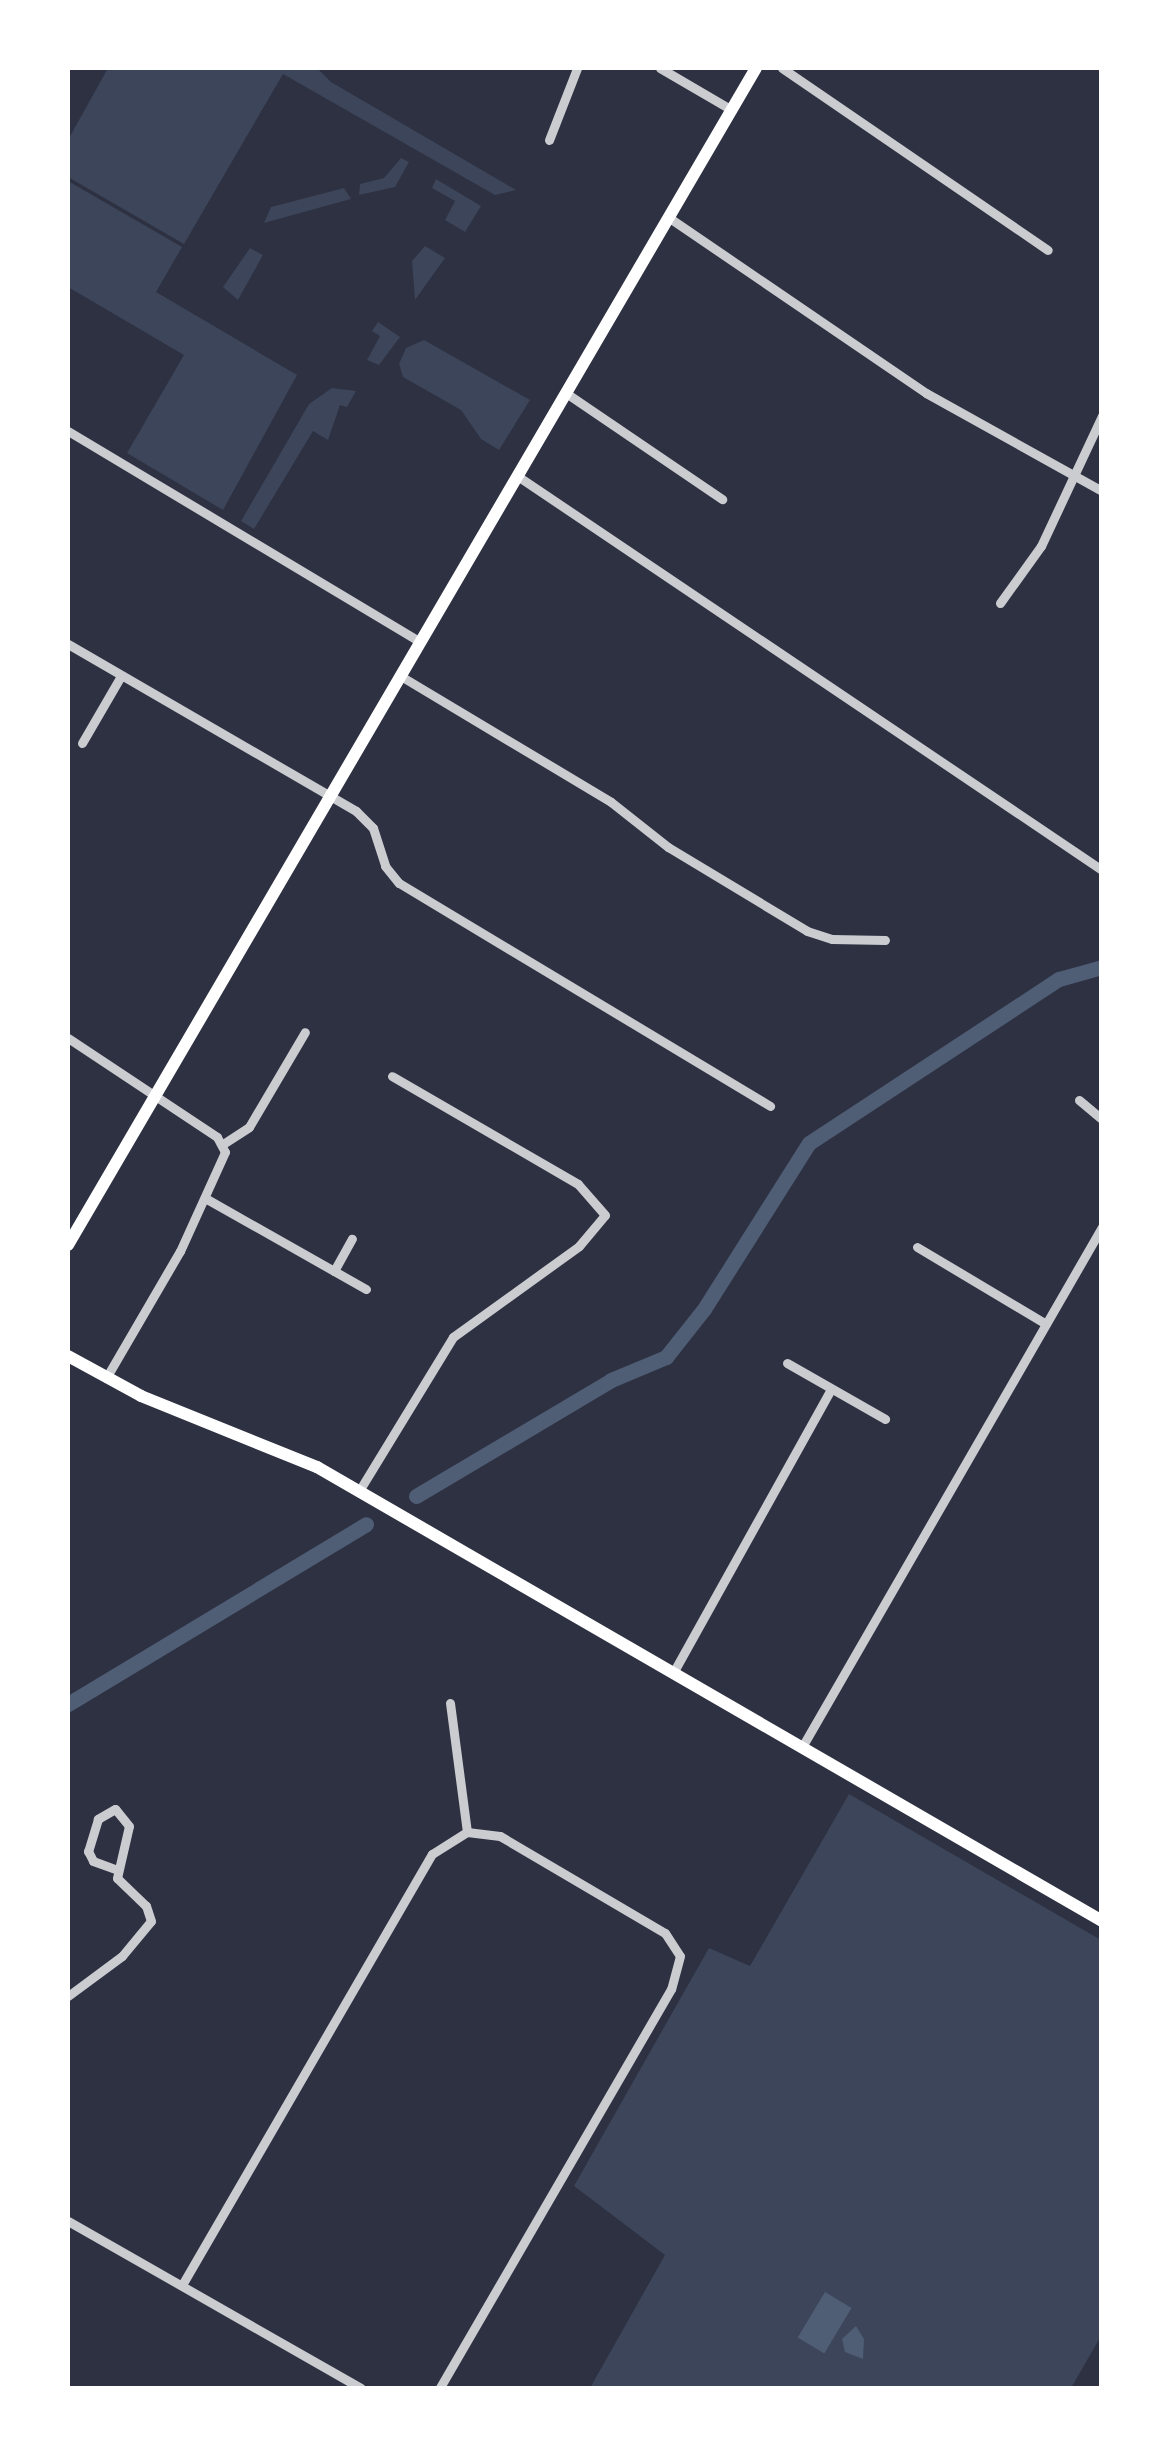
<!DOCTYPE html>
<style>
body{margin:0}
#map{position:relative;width:1169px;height:2456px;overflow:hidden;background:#2d3142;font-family:Roboto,sans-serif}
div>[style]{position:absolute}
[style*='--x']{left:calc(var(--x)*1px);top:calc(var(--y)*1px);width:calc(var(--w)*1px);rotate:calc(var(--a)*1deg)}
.green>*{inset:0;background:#3c4559}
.water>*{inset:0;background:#4f5d75;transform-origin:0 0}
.canal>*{height:15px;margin:-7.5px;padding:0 7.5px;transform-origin:7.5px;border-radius:7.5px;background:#4f5d75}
.minor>*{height:9px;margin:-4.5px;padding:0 4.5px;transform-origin:4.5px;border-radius:4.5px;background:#caccd0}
.secondary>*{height:12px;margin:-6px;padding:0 6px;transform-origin:6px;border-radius:6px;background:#fff}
span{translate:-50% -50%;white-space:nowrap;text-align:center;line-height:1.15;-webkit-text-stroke:8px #fff;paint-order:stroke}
.frame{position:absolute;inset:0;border:70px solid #fff;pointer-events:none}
</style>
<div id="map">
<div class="green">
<i style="clip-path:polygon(108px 68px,317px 68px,331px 82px,516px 190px,495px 195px,283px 74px,184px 244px,68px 177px,68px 140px)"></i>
<i style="clip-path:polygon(401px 158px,409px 162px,395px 187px,359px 195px,360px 184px,384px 178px)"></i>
<i style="clip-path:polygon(436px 179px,481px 206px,465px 232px,445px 220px,455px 201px,432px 188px)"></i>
<i style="clip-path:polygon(68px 181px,182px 247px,156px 292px,297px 375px,223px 510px,127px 453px,184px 355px,68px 287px)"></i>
<i style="clip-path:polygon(344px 188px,351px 199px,264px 223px,271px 207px)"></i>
<i style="clip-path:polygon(425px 246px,445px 258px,415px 300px,412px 261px)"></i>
<i style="clip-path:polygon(250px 248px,263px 255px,238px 300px,223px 287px)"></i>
<i style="clip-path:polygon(378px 322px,400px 337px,379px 365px,367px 360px,380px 336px,372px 331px)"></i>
<i style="clip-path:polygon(424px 340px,530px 400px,499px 450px,481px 439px,461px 410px,403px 377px,399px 364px,406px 348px)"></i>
<i style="clip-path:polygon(332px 388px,356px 391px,347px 407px,340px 405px,328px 440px,313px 431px,254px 529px,241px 521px,309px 404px)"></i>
<i style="clip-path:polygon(849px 1794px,1101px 1940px,1101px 2336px,1071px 2388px,590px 2388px,665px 2255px,574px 2186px,709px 1948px,750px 1966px)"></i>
</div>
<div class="water">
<i style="left:825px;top:2292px;width:31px;height:53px;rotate:31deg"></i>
<i style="clip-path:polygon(856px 2326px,864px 2339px,863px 2359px,845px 2352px,842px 2339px)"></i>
</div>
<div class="canal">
<i style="--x:416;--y:1496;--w:227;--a:-30.7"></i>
<i style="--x:611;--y:1380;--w:60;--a:-22.7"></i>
<i style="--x:666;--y:1357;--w:61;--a:-51.6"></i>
<i style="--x:704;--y:1309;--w:196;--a:-57.7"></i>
<i style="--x:809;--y:1143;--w:299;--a:-33.3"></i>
<i style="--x:1059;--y:979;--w:45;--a:-15.6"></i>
<i style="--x:68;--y:1704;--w:348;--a:-31.1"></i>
</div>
<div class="minor">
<i style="--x:660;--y:68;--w:83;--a:30.3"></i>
<i style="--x:782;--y:68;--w:322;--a:34.4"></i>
<i style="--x:549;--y:140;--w:77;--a:-68.7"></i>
<i style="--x:671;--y:219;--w:309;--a:34.3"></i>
<i style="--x:926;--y:393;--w:201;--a:29.1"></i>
<i style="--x:566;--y:393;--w:189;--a:34.2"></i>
<i style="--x:68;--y:431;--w:409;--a:30.9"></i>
<i style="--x:516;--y:475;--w:707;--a:33.98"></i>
<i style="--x:1000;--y:603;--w:70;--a:-54.3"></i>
<i style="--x:1041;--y:546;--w:144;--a:-64.9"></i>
<i style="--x:68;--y:644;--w:333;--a:30.1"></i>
<i style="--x:356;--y:811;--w:24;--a:45"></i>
<i style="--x:373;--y:828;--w:40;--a:72"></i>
<i style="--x:385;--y:866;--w:22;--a:51"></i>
<i style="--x:399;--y:883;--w:433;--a:31"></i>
<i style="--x:399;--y:675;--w:247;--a:30.9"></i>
<i style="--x:611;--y:802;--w:73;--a:38.3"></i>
<i style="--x:668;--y:847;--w:162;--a:31.1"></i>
<i style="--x:807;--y:931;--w:26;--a:18"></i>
<i style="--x:832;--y:939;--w:53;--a:1.1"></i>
<i style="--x:82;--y:743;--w:78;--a:-59.8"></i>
<i style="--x:68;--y:1038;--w:179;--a:33.6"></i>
<i style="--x:217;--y:1137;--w:17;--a:62"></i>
<i style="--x:225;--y:1152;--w:109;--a:114.4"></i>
<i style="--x:180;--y:1251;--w:147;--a:120.2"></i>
<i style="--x:1079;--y:1100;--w:30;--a:40"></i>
<i style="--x:223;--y:1144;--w:31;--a:-33"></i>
<i style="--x:249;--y:1127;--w:110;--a:-59.5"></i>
<i style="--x:205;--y:1198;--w:185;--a:29.5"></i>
<i style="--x:917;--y:1247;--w:150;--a:30.8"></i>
<i style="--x:334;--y:1271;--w:37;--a:-61"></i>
<i style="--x:787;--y:1363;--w:113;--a:29.7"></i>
<i style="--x:359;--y:1491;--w:180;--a:-58.6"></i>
<i style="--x:453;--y:1337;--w:155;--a:-35.8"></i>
<i style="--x:579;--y:1246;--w:40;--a:-50"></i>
<i style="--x:605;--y:1215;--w:41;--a:-131.1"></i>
<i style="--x:578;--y:1184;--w:215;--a:-149.9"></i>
<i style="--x:673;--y:1673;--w:325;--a:-60.9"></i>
<i style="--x:450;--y:1703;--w:130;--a:82.5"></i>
<i style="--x:802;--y:1747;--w:600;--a:-60.02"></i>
<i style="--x:68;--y:1996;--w:67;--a:-36.5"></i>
<i style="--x:122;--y:1956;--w:45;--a:-50.4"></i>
<i style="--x:151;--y:1921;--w:16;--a:-108"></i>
<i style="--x:146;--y:1906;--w:40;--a:-136"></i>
<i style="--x:117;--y:1878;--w:53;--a:-77"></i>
<i style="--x:129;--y:1826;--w:22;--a:-129"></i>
<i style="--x:115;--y:1809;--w:20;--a:150"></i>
<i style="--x:98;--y:1819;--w:34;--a:107"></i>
<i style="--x:88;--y:1851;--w:11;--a:63"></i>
<i style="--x:93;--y:1861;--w:23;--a:20"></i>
<i style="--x:68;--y:2221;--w:337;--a:29.7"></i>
<i style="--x:182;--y:2285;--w:498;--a:-59.9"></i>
<i style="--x:432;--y:1854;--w:41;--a:-32.2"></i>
<i style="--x:467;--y:1832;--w:33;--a:7"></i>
<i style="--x:500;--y:1836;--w:191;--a:30.5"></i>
<i style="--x:665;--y:1933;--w:27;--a:57"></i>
<i style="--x:680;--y:1956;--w:34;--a:105"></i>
<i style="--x:671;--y:1989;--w:461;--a:120.1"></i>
</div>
<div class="secondary">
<i style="--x:68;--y:1245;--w:1363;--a:-59.69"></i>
<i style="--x:68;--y:1356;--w:83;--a:28.7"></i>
<i style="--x:141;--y:1396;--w:190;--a:22"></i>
<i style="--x:317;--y:1467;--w:907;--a:30.04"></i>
</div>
<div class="frame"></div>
</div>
